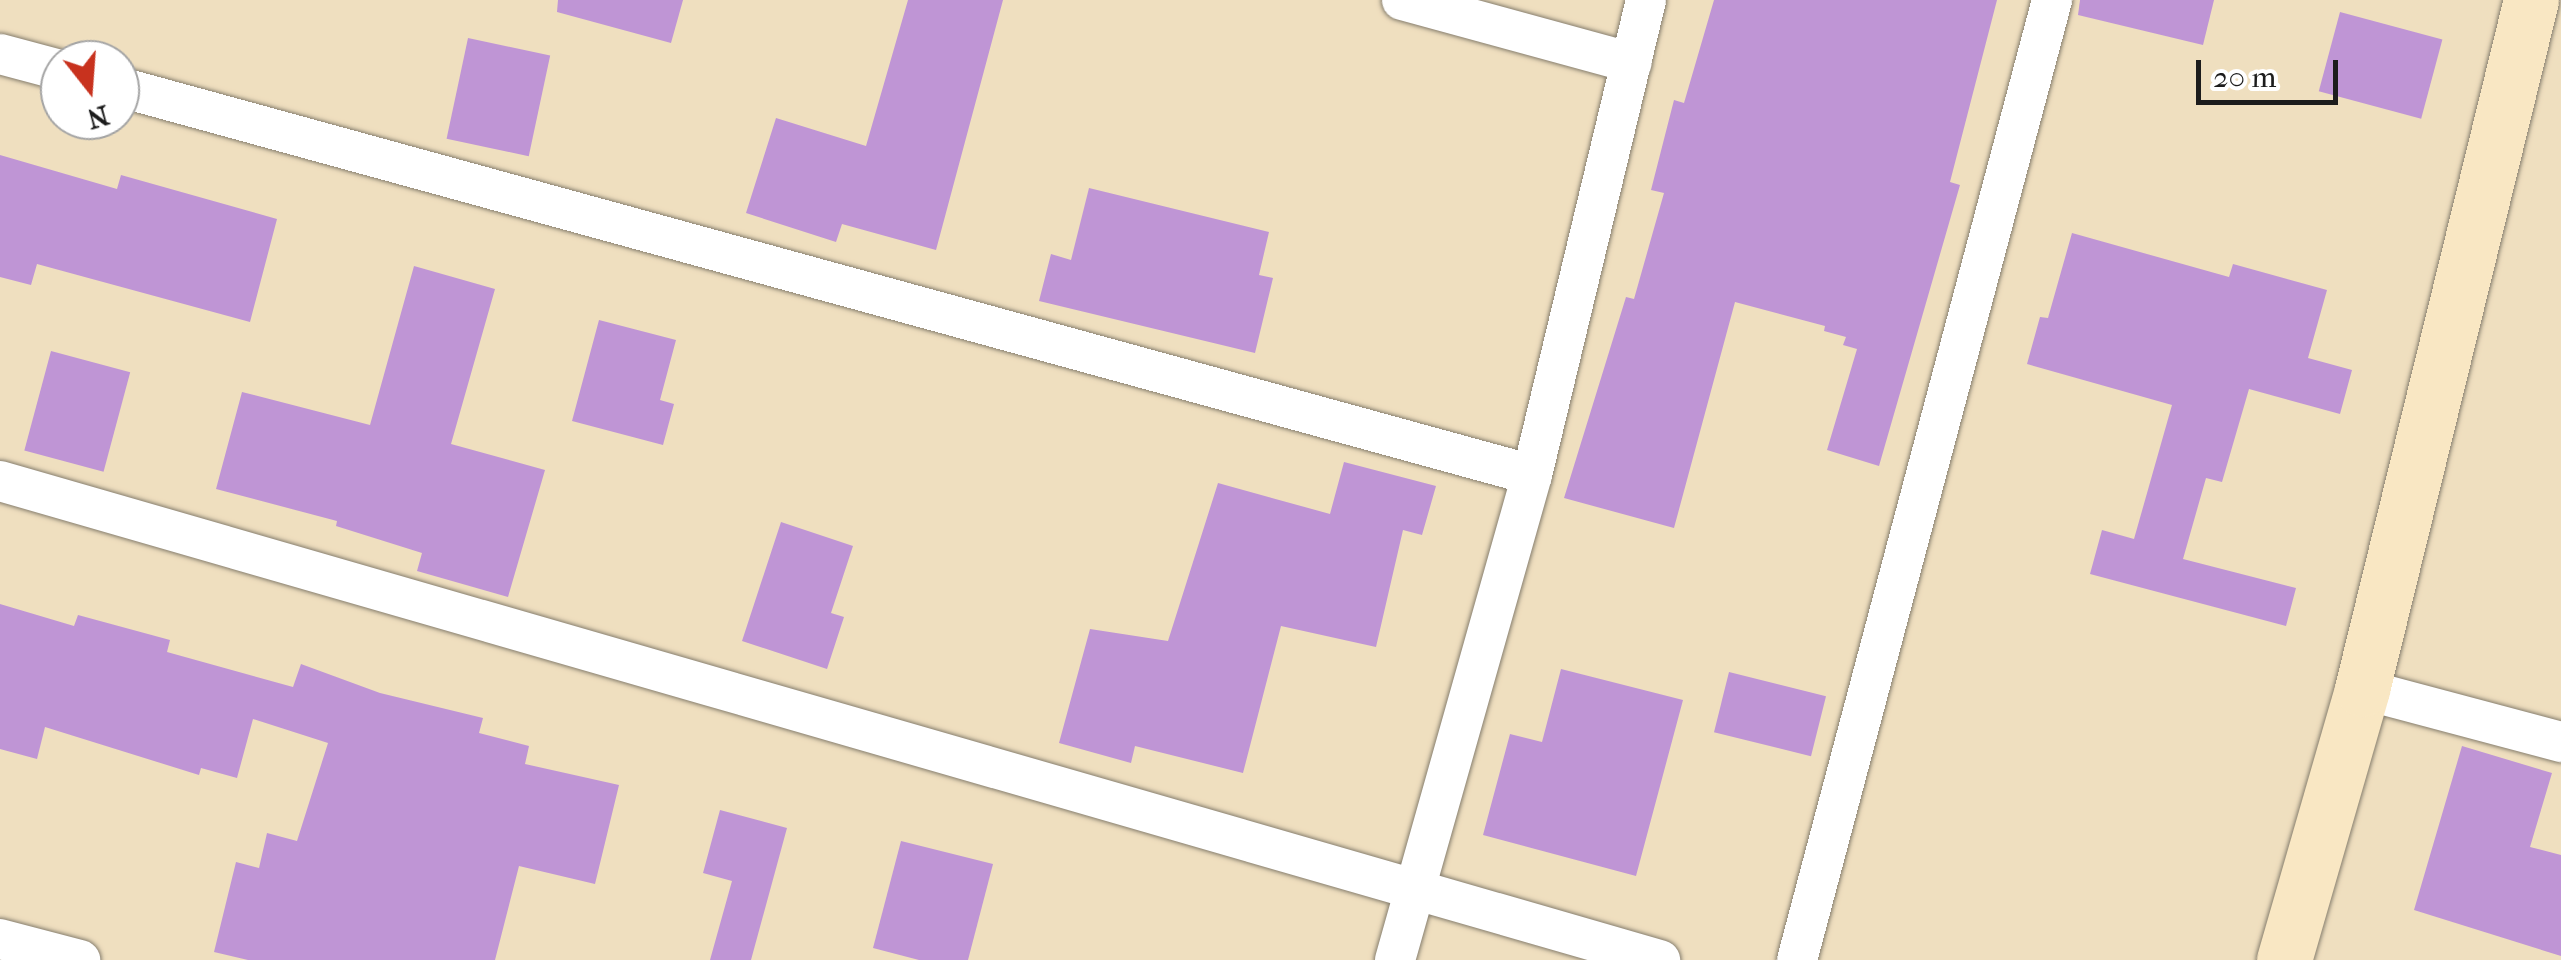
<!DOCTYPE html>
<style>
body{margin:0}
#map{position:relative;width:2561px;height:960px;overflow:hidden;background:#efdfbf;font-family:"IM FELL French Canon",serif}
div>[style]{position:absolute}
[style*='--x']{left:calc(var(--x)*1px);top:calc(var(--y)*1px);width:calc(var(--w)*1px);rotate:calc(var(--a)*1deg)}
.building>*{inset:0;background:#bf95d5;transform-origin:0 0}
.roads{filter:drop-shadow(0 0 2px #867e6e) drop-shadow(0 0 2px #867e6e)}
.street>*{height:40px;margin:-20px;padding:0 20px;transform-origin:20px;border-radius:20px;background:#fff}
.secondary>*{height:55px;margin:-27.5px;padding:0 27.5px;transform-origin:27.5px;border-radius:27.5px;background:#f9e7c3}
span{translate:-50% -50%;white-space:nowrap;text-align:center;line-height:1.15;-webkit-text-stroke:9px #fff;paint-order:stroke}
.north{position:absolute;left:40px;top:40px;width:100px;height:100px;box-sizing:border-box;background:#fff;border:2px solid #a4a4a4;border-radius:50%;rotate:163deg;font-size:28px;font-weight:700;line-height:40px;text-align:center;color:#1c1c1c}
.north::after{content:'';display:block;margin:auto;width:35px;height:45px;background:#c8321e;clip-path:polygon(50% 0,100% 100%,50% 72%,0 100%)}
.scale{position:absolute;left:2196px;top:60px;width:142px;height:45px;box-sizing:border-box;border:5px solid #1c1c1c;border-top:0;padding-left:12px;font-size:30px;line-height:35px;white-space:nowrap;color:#1c1c1c;-webkit-text-stroke:8px #fff;paint-order:stroke}
</style>
<div id="map">
<div class="building">
<i style="clip-path:polygon(558px 0,683px 0,671px 43px,557px 12px)"></i>
<i style="clip-path:polygon(908px 0,1003px 0,936px 250px,842px 224px,836px 242px,746px 213px,776px 118px,866px 146px)"></i>
<i style="clip-path:polygon(1714px 0,1997px 0,1950px 182px,1960px 185px,1879px 466px,1827px 450px,1857px 349px,1843px 345px,1846px 337px,1824px 331px,1825px 326px,1735px 302px,1674px 528px,1564px 498px,1626px 297px,1634px 299px,1664px 193px,1651px 190px,1674px 100px,1684px 103px)"></i>
<i style="clip-path:polygon(2080px 0,2214px 0,2203px 45px,2078px 15px)"></i>
<i style="left:2340px;top:12px;width:106px;height:82px;rotate:15deg"></i>
<i style="left:468px;top:38px;width:84px;height:103px;rotate:12deg"></i>
<i style="clip-path:polygon(0 155px,117px 189px,121px 175px,277px 219px,250px 322px,37px 264px,31px 285px,0 277px)"></i>
<i style="clip-path:polygon(1089px 188px,1269px 232px,1259px 275px,1273px 278px,1255px 353px,1039px 301px,1051px 254px,1071px 260px)"></i>
<i style="clip-path:polygon(2072px 233px,2229px 277px,2233px 264px,2327px 290px,2308px 358px,2352px 370px,2340px 414px,2249px 389px,2222px 482px,2206px 478px,2183px 559px,2296px 588px,2286px 626px,2090px 574px,2102px 530px,2134px 539px,2172px 405px,2027px 364px,2040px 317px,2048px 318px)"></i>
<i style="clip-path:polygon(414px 266px,495px 289px,451px 444px,545px 470px,508px 597px,417px 571px,422px 553px,336px 526px,337px 521px,216px 489px,242px 392px,370px 425px)"></i>
<i style="clip-path:polygon(599px 320px,676px 340px,660px 400px,674px 404px,663px 445px,572px 421px)"></i>
<i style="left:51px;top:351px;width:82px;height:103px;rotate:15deg"></i>
<i style="clip-path:polygon(1344px 462px,1436px 486px,1422px 535px,1403px 530px,1376px 647px,1281px 626px,1243px 773px,1135px 746px,1131px 763px,1059px 743px,1090px 629px,1168px 641px,1218px 483px,1330px 514px)"></i>
<i style="clip-path:polygon(781px 522px,853px 546px,831px 613px,844px 617px,827px 669px,742px 641px)"></i>
<i style="clip-path:polygon(0 604px,74px 626px,78px 615px,170px 640px,167px 652px,293px 687px,301px 664px,380px 693px,483px 718px,479px 733px,529px 746px,525px 764px,619px 785px,595px 884px,519px 866px,495px 960px,248px 960px,214px 952px,236px 862px,259px 868px,267px 833px,297px 841px,328px 743px,253px 719px,237px 778px,201px 768px,199px 775px,45px 727px,37px 759px,0 749px)"></i>
<i style="clip-path:polygon(1561px 669px,1683px 700px,1636px 876px,1483px 835px,1510px 734px,1542px 742px)"></i>
<i style="left:1729px;top:672px;width:100px;height:62px;rotate:14deg"></i>
<i style="clip-path:polygon(2462px 746px,2552px 773px,2530px 847px,2561px 855px,2561px 956px,2414px 910px)"></i>
<i style="clip-path:polygon(720px 810px,787px 828px,751px 960px,710px 960px,732px 881px,703px 873px)"></i>
<i style="clip-path:polygon(901px 841px,993px 864px,968px 960px,919px 960px,873px 948px)"></i>
</div>
<div class="roads">
<div class="street">
<i style="--x:1402;--y:0;--w:238;--a:15.3"></i>
<i style="--x:0;--y:54;--w:62;--a:14.9"></i>
<i style="--x:120;--y:87;--w:1464;--a:15.36"></i>
<i style="--x:0;--y:481;--w:1728;--a:16.1"></i>
<i style="--x:2362;--y:689;--w:206;--a:14.9"></i>
<i style="--x:0;--y:939;--w:83;--a:14.7"></i>
<i style="--x:1395;--y:960;--w:504;--a:-74.23"></i>
<i style="--x:1532;--y:475;--w:488;--a:-76.5"></i>
<i style="--x:1797;--y:960;--w:993;--a:-75.12"></i>
</div>
<div class="secondary">
<i style="--x:2284;--y:960;--w:282;--a:-73.9"></i>
<i style="--x:2362;--y:689;--w:709;--a:-76.22"></i>
</div>
</div>
<div class="north">N</div>
<div class="scale">20 m</div>
</div>
